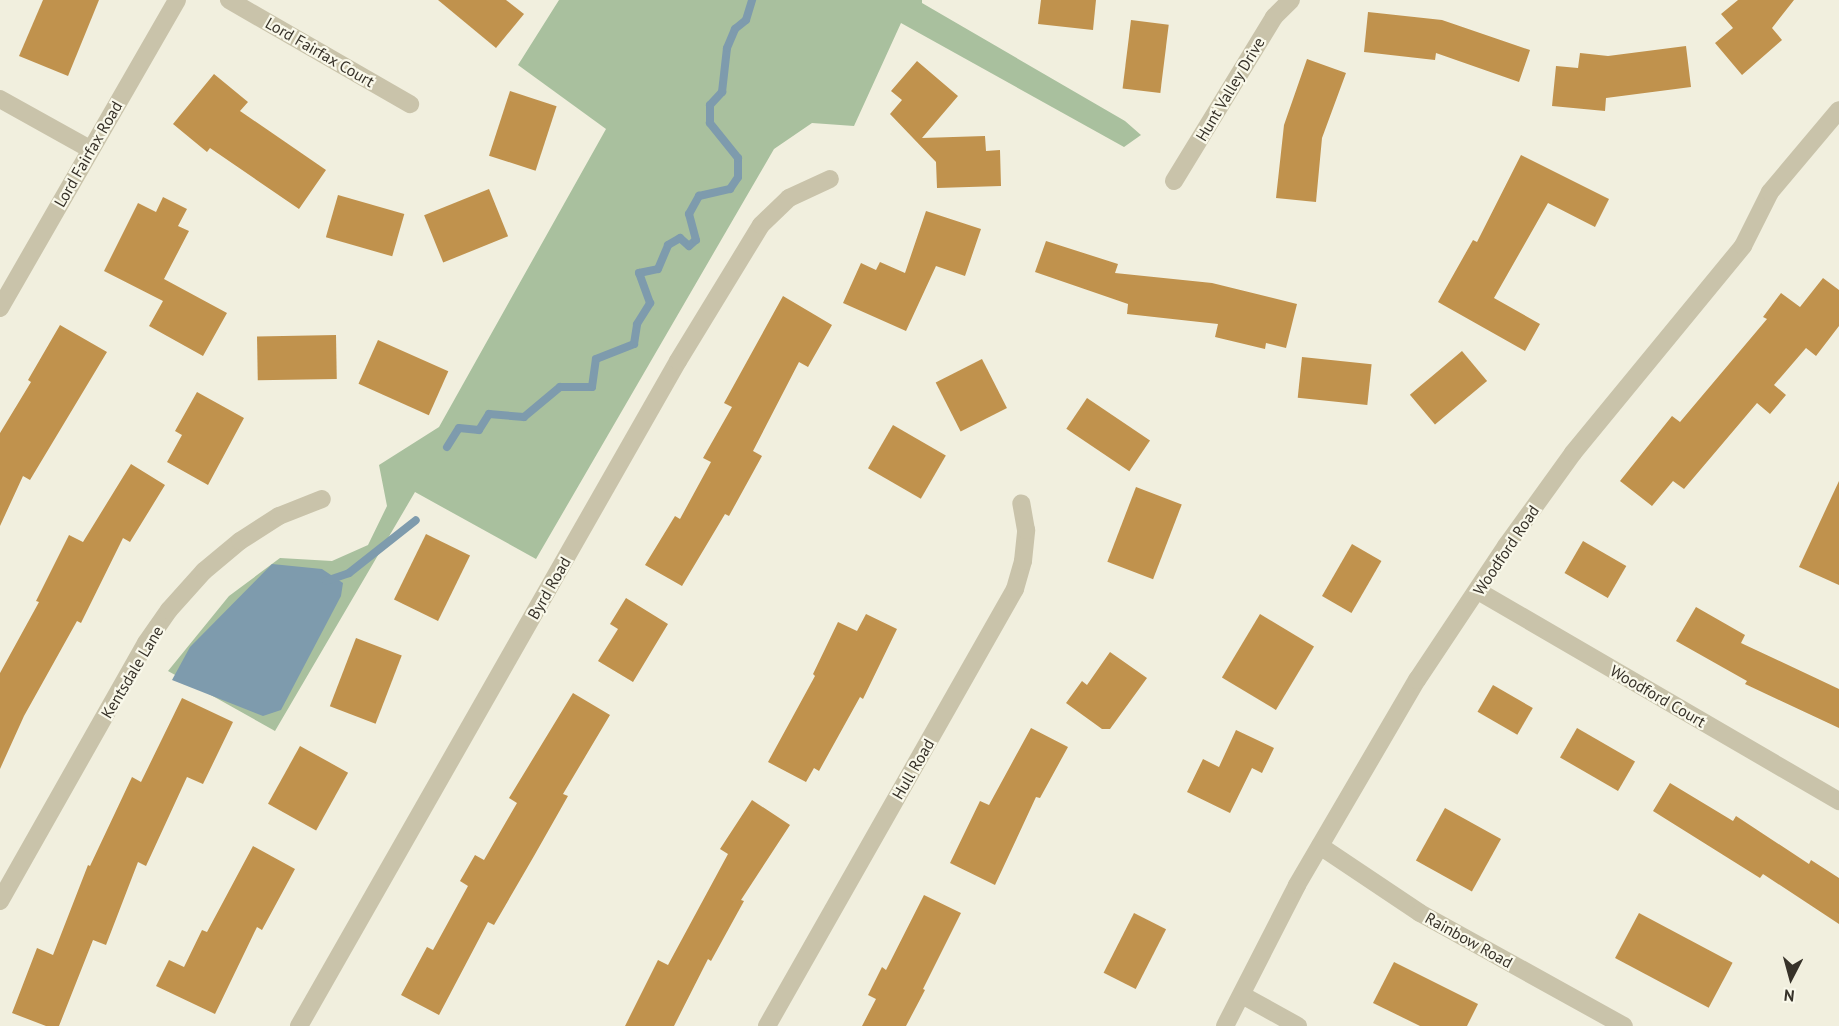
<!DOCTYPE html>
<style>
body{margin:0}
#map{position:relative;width:1839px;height:1026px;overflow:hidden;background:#f1efde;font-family:"PT Sans",sans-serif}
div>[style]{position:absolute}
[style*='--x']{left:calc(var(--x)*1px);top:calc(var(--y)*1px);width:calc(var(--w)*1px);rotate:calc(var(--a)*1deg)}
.green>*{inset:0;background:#a9c09e}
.water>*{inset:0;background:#7e9bad}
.stream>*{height:8px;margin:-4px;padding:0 4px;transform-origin:4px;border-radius:4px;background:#7e9bad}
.building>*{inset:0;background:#c0924d;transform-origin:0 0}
.minor>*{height:18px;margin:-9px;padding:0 9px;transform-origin:9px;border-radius:9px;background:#c9c3aa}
span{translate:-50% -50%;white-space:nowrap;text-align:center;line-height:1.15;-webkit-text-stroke:4.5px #f9f8ea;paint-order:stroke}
.street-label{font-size:16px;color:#373229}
.north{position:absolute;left:1761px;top:948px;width:60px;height:60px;-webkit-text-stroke:4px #f9f8ea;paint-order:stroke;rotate:186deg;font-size:16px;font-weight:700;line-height:24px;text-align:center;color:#373229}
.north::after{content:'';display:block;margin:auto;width:21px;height:27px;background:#373229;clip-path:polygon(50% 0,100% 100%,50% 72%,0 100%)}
</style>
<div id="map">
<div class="green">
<i style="clip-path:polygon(559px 0,922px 0,922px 3px,1125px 121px,1141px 135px,1124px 147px,901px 23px,854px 126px,812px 123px,774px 149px,536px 559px,415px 492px,275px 731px,168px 671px,229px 596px,280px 558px,332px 561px,368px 545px,387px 506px,379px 465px,439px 427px,606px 129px,518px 65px)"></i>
</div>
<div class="water">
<i style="clip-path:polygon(272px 564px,322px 569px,343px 583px,341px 596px,281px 710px,263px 716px,172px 680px,190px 647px)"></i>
</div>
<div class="stream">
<i style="--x:447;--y:447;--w:22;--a:-58"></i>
<i style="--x:459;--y:428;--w:20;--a:6"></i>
<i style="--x:479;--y:430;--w:19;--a:-58"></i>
<i style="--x:489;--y:414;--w:35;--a:5"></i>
<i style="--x:524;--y:417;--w:47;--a:-39.8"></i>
<i style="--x:560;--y:387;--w:32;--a:0"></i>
<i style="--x:592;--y:387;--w:28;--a:-82"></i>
<i style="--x:596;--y:359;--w:41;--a:-21.5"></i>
<i style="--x:634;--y:344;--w:20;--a:-81"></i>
<i style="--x:637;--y:324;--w:25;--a:-58"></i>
<i style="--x:650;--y:303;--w:32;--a:-110"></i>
<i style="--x:639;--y:273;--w:19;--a:-12"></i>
<i style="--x:658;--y:269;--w:26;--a:-67"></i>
<i style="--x:668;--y:245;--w:14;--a:-30"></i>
<i style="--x:680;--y:238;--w:12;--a:42"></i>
<i style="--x:689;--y:246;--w:9;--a:-41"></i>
<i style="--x:696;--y:240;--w:27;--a:-105"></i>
<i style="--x:689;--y:214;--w:21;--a:-61"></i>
<i style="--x:699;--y:196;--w:32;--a:-13"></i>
<i style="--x:730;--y:189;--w:14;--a:-56"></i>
<i style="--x:738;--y:177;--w:19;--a:-90"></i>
<i style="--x:738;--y:158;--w:45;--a:-128.7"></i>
<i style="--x:710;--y:123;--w:18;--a:-90"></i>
<i style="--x:710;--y:105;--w:18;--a:-47"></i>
<i style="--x:722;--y:92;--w:44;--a:-83.5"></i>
<i style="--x:727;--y:48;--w:21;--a:-67"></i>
<i style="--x:735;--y:29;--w:14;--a:-39"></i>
<i style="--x:746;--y:20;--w:21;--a:-73"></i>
<i style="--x:326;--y:581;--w:24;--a:-19"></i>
<i style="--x:349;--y:573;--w:85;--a:-38.3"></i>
</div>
<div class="building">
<i style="clip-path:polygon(43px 0,99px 0,68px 76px,19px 56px)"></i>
<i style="clip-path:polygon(438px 0,506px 0,524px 14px,496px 48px)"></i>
<i style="clip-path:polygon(1041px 0,1096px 0,1093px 30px,1038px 24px)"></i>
<i style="clip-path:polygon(1738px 0,1794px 0,1772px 28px,1782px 40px,1742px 75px,1715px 43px,1733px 28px,1721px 14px)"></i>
<i style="clip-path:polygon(1368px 12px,1442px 20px,1530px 50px,1519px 82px,1436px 53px,1435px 60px,1364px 52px)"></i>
<i style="left:1131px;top:20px;width:38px;height:69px;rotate:7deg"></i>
<i style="clip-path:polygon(1686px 46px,1691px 87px,1606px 98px,1605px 111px,1552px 106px,1556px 66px,1578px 68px,1580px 53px,1608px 56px)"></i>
<i style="clip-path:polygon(1307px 59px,1346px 73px,1322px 138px,1316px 202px,1276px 198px,1284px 125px)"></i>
<i style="clip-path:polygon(917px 61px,958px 96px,922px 138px,985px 136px,986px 151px,1000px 150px,1001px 186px,937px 188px,936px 162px,890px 114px,902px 100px,891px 91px)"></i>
<i style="clip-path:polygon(214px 74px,248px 102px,240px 111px,326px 170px,299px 209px,210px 148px,207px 152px,173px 124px)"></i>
<i style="left:510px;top:91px;width:49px;height:68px;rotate:18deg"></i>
<i style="clip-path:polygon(1521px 155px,1609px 199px,1595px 227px,1548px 203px,1494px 298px,1540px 324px,1525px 351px,1438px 302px,1473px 240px,1477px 242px)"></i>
<i style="left:489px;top:189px;width:51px;height:70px;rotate:68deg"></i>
<i style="left:338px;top:195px;width:69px;height:44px;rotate:16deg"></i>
<i style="clip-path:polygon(163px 197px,187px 209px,178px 226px,189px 231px,164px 279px,227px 313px,203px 356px,149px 326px,163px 301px,104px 271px,138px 203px,156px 212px)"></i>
<i style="clip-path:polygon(926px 211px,981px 229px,965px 276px,936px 266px,906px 331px,843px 303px,861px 263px,876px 270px,880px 262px,905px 273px)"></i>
<i style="clip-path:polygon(1046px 241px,1118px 264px,1115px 273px,1212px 283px,1297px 304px,1286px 348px,1266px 343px,1265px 349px,1215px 337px,1218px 324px,1127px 314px,1128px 304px,1035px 272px)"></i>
<i style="clip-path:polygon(1823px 278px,1839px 290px,1839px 326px,1816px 356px,1806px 348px,1774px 385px,1786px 395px,1770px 414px,1757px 403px,1684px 489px,1673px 481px,1652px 506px,1620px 481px,1672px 416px,1680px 422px,1767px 319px,1763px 317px,1781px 293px,1800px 307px)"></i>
<i style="clip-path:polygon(783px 296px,832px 325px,808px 367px,799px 362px,753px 451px,762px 456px,729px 516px,725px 514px,682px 586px,645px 565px,675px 516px,680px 519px,711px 462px,703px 458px,732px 407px,724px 403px)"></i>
<i style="clip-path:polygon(60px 325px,107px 352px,30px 480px,23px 476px,0 526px,0 433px,31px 382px,28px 380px)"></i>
<i style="left:336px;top:335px;width:44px;height:79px;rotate:89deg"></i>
<i style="left:378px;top:340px;width:77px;height:48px;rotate:24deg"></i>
<i style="left:1462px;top:351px;width:39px;height:68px;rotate:50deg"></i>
<i style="left:1302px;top:357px;width:70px;height:41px;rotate:6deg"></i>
<i style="left:982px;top:359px;width:55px;height:52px;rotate:63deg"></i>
<i style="clip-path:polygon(197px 392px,244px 418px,208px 485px,167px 462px,182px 435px,175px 431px)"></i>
<i style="left:1087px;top:398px;width:76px;height:37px;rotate:34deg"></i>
<i style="left:893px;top:425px;width:61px;height:50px;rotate:30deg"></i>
<i style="clip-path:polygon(131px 464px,165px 485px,130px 542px,123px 538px,81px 623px,77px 621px,24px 716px,0 769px,0 673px,39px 602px,36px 601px,69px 535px,83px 542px)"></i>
<i style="clip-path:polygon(1839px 481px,1839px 585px,1799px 567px)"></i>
<i style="left:1136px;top:487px;width:49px;height:80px;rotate:21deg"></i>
<i style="left:426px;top:534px;width:49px;height:73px;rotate:26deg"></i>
<i style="left:1583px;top:541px;width:50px;height:37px;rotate:30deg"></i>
<i style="left:1352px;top:544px;width:34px;height:60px;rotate:30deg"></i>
<i style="clip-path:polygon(626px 598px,668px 624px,633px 682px,598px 661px,618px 629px,610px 624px)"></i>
<i style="clip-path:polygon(1696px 607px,1745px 635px,1741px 643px,1839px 689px,1839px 728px,1745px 684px,1747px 681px,1676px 641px)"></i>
<i style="clip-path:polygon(866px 614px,897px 629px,863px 699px,860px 697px,819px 771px,814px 768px,806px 782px,768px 762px,815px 676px,813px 674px,838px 622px,857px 631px)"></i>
<i style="left:1260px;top:614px;width:63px;height:74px;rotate:31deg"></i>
<i style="left:356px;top:638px;width:49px;height:73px;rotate:21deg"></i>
<i style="clip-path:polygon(1110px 652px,1147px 678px,1110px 729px,1102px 729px,1066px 703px,1082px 681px,1087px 685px)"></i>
<i style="left:1493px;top:685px;width:46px;height:31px;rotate:30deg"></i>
<i style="clip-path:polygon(573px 693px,610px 715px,563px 794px,568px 796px,534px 856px,494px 925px,488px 922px,439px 1015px,401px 995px,427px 947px,433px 950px,468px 886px,460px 881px,475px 855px,484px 860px,517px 803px,509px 798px)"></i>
<i style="clip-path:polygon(182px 698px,233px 722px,203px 784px,187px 777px,146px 866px,138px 862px,106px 945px,93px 940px,59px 1026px,46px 1026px,12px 1013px,37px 948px,53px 955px,88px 865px,90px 866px,132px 777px,141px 782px)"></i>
<i style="clip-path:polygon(1031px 728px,1068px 747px,1040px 798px,1036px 797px,995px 885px,950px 863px,980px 801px,989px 805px)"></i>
<i style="left:1577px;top:728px;width:67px;height:34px;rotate:30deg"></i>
<i style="clip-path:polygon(1236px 730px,1274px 748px,1262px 773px,1252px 768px,1230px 813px,1187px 792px,1203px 759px,1219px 767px)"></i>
<i style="left:300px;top:746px;width:55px;height:66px;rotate:29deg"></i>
<i style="clip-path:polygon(1670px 783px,1733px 821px,1736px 816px,1809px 864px,1811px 860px,1839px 878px,1839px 924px,1763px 874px,1760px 878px,1653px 811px)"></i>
<i style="clip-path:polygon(752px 800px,790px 825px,741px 900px,744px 901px,711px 961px,708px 959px,674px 1026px,625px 1026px,658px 960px,668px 965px,728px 854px,720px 849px)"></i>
<i style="left:1445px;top:808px;width:64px;height:60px;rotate:29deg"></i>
<i style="clip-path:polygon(253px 846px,295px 869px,262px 930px,257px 927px,215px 1014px,156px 986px,169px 960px,184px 967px,202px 930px,207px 932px)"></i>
<i style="clip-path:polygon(924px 895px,961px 913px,923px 989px,925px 990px,906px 1026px,862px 1026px,876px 999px,868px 995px,882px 967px,886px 970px)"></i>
<i style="left:1134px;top:913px;width:36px;height:67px;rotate:27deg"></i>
<i style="left:1639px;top:913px;width:106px;height:51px;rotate:28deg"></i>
<i style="clip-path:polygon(1394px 962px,1478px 1004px,1467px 1026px,1420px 1026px,1373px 1003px)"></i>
</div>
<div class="minor">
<i style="--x:229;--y:0;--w:209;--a:29.9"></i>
<i style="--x:0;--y:99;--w:103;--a:29.1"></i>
<i style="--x:1174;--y:181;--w:192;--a:-58.6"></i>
<i style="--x:1274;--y:17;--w:24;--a:-45"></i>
<i style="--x:0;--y:308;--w:355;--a:-60.1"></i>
<i style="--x:1478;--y:591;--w:418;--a:30.2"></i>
<i style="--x:1320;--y:846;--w:120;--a:33.8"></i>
<i style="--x:1420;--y:913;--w:233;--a:29"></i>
<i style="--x:0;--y:901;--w:296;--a:-60.5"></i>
<i style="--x:146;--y:643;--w:40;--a:-55.1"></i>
<i style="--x:169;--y:610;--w:52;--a:-48.1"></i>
<i style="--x:204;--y:571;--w:47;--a:-39.8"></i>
<i style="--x:240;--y:541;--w:46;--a:-32.7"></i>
<i style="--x:279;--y:516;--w:46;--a:-21.6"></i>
<i style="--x:1242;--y:995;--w:64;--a:29"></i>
<i style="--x:299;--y:1026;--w:765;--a:-60.32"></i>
<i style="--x:678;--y:361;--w:159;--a:-58.6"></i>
<i style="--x:761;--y:225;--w:39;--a:-44"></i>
<i style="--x:789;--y:198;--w:45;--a:-24.9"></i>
<i style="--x:767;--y:1026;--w:502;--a:-60.42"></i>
<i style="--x:1015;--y:589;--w:29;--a:-74"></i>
<i style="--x:1023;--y:561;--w:31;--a:-84"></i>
<i style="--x:1026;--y:530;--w:27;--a:-100"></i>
<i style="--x:1225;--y:1026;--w:158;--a:-62.9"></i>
<i style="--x:1297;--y:885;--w:238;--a:-59.7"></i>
<i style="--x:1417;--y:680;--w:161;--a:-56.4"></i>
<i style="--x:1506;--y:546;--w:115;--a:-54.2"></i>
<i style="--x:1573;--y:453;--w:268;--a:-50.6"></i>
<i style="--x:1743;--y:246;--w:60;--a:-63.4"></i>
<i style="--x:1770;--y:192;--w:107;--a:-49.9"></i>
</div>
<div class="street-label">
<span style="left:320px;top:52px;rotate:30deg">Lord Fairfax Court</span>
<span style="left:1230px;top:89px;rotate:-59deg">Hunt Valley Drive</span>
<span style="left:88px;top:154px;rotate:-60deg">Lord Fairfax Road</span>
<span style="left:1506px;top:550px;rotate:-56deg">Woodford Road</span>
<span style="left:549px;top:588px;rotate:-60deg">Byrd Road</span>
<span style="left:132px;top:672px;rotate:-59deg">Kentsdale Lane</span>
<span style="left:1658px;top:696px;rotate:30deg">Woodford Court</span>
<span style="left:913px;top:769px;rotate:-60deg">Hull Road</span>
<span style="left:1469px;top:940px;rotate:29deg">Rainbow Road</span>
</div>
<div class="north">N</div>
</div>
